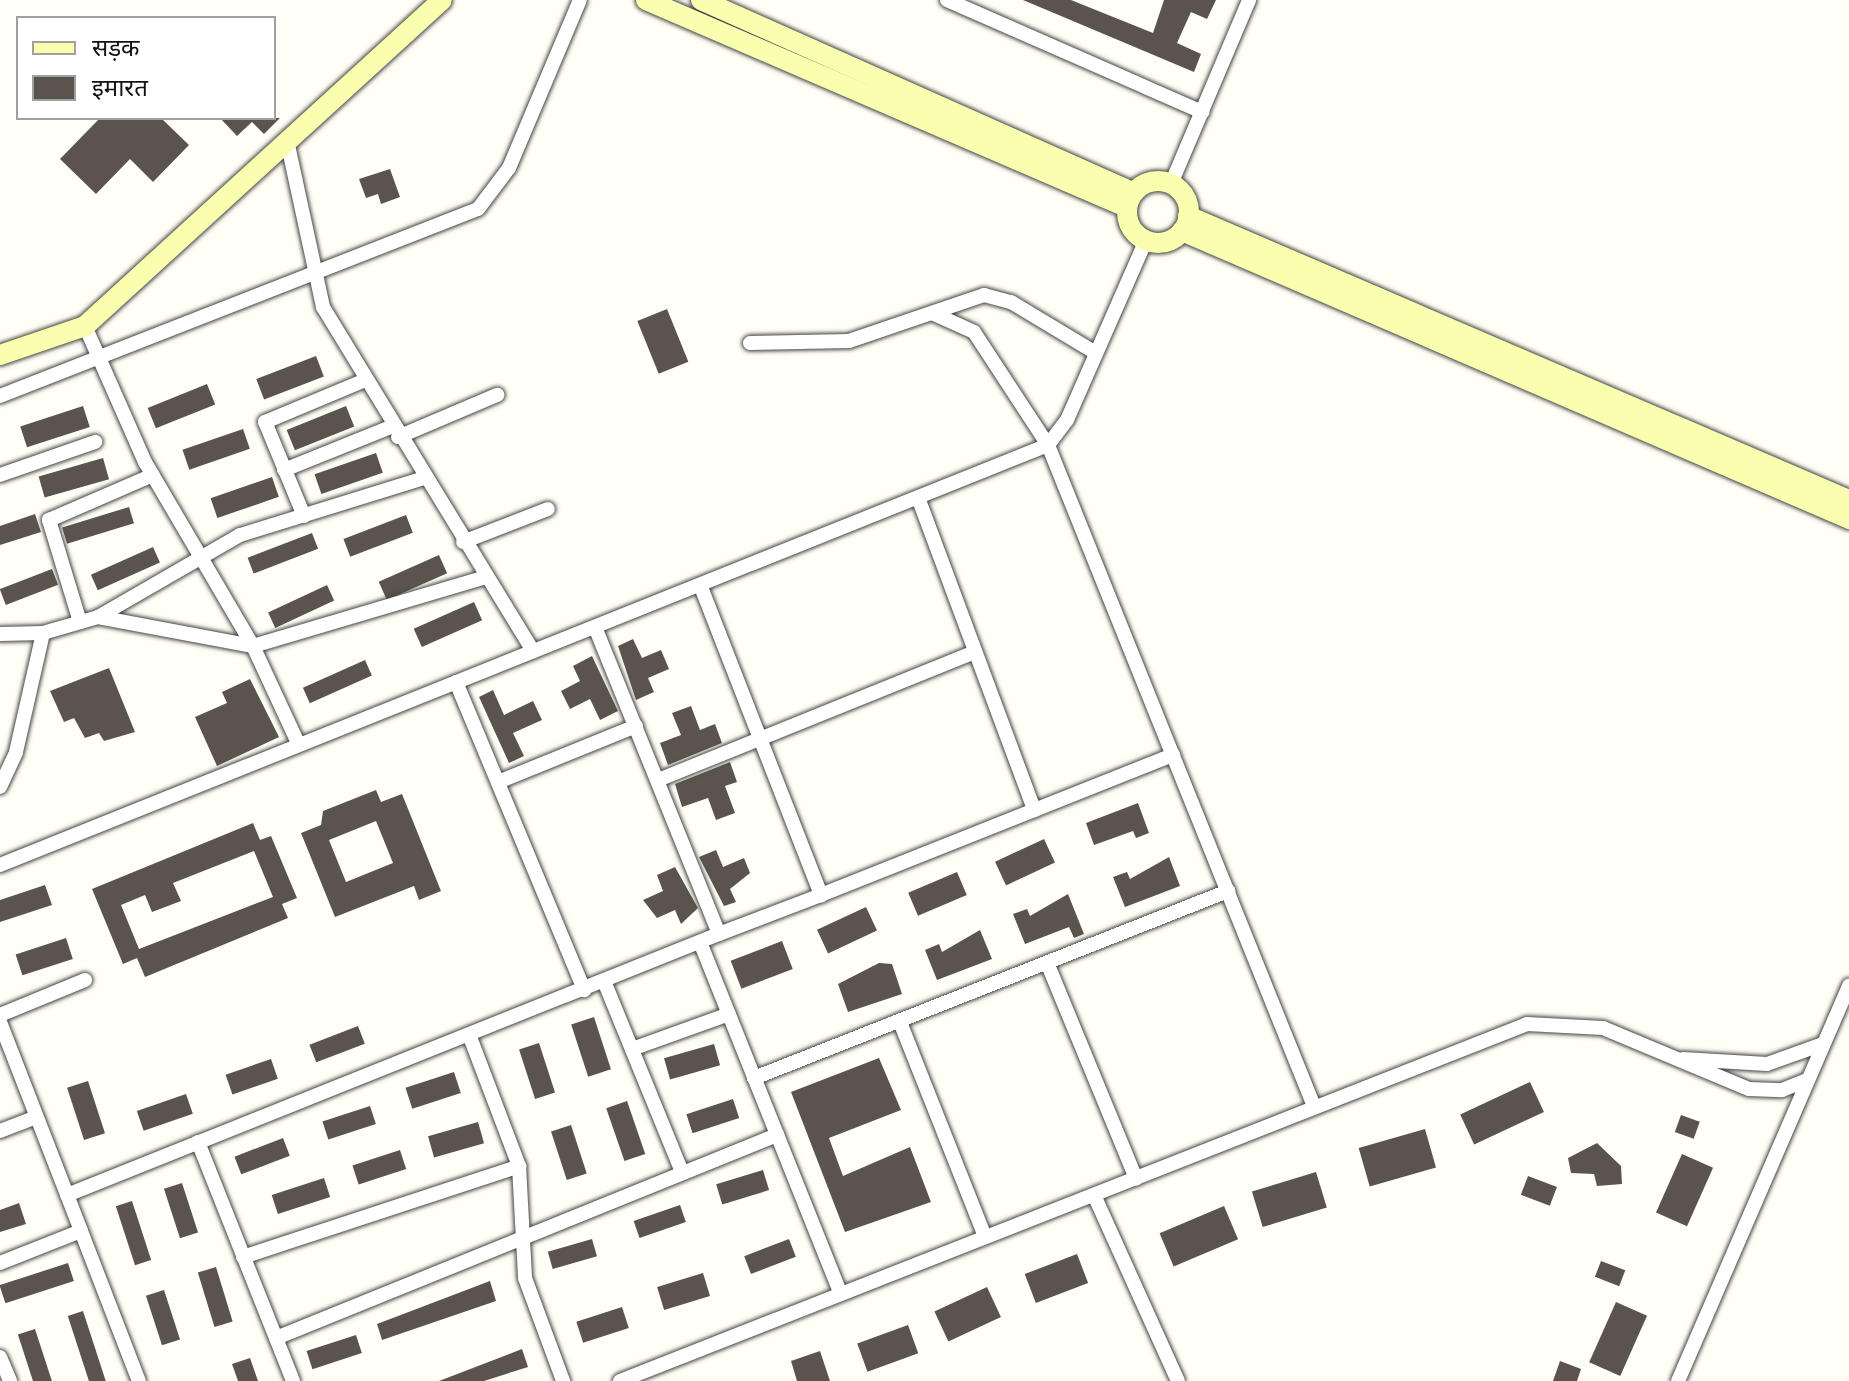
<!DOCTYPE html>
<meta charset="utf-8">
<style>
body{margin:0}
#map{position:relative;width:1849px;height:1381px;overflow:hidden;background:#fffff5;font-family:"Playfair Display","Noto Sans Devanagari",serif}
div>[style]{position:absolute}
[style*='--x']{left:calc(var(--x)*1px);top:calc(var(--y)*1px);width:calc(var(--w)*1px);rotate:calc(var(--a)*1deg)}
.building>*{inset:0;background:#5a544d;transform-origin:0 0}
.roads{filter:drop-shadow(0 0 2px #444) drop-shadow(0 0 2px #444)}
.street>*{height:14px;margin:-7px;padding:0 7px;transform-origin:7px;border-radius:7px;background:#fff}
.secondary>*{height:20px;margin:-10px;padding:0 10px;transform-origin:10px;border-radius:10px;background:#faffb0}
.secondary>.ring{margin:-10px;padding:0;box-sizing:content-box;background:none;border:20px solid #faffb0;border-radius:50%}
span{translate:-50% -50%;white-space:nowrap;text-align:center;line-height:1.15;-webkit-text-stroke:8px #fff;paint-order:stroke}
.legend{position:absolute;left:16px;top:16px;width:260px;height:104px;box-sizing:border-box;background:#fff;border:2px solid #a0a0a0;margin:0;padding:10px 14px;list-style:none;font-size:24px;color:#111}
.legend li{display:flex;align-items:center;gap:16px;height:40px}
.legend b{width:40px;border:2px solid #a0a0a0}
</style>
<div id="map">
<div class="building">
<i style="clip-path:polygon(1023px 0,1071px 0,1153px 33px,1164px 0,1216px 0,1207px 19px,1191px 12px,1177px 43px,1201px 54px,1194px 72px)"></i>
<i style="clip-path:polygon(100px 118px,161px 118px,189px 145px,153px 182px,130px 159px,96px 194px,60px 159px)"></i>
<i style="clip-path:polygon(220px 118px,280px 118px,264px 134px,252px 122px,237px 136px)"></i>
<i style="clip-path:polygon(390px 169px,400px 197px,381px 204px,378px 194px,366px 198px,359px 179px)"></i>
<i style="left:667px;top:309px;width:57px;height:32px;rotate:68deg"></i>
<i style="left:316px;top:356px;width:22px;height:64px;rotate:69deg"></i>
<i style="left:207px;top:384px;width:22px;height:64px;rotate:68deg"></i>
<i style="left:83px;top:406px;width:22px;height:66px;rotate:72deg"></i>
<i style="left:346px;top:406px;width:22px;height:64px;rotate:68deg"></i>
<i style="left:243px;top:429px;width:21px;height:64px;rotate:71deg"></i>
<i style="left:376px;top:453px;width:21px;height:65px;rotate:71deg"></i>
<i style="left:103px;top:458px;width:22px;height:67px;rotate:74deg"></i>
<i style="left:272px;top:477px;width:21px;height:65px;rotate:71deg"></i>
<i style="left:129px;top:507px;width:17px;height:70px;rotate:73deg"></i>
<i style="clip-path:polygon(35px 514px,41px 532px,0 545px,0 526px)"></i>
<i style="left:406px;top:515px;width:19px;height:67px;rotate:69deg"></i>
<i style="left:312px;top:533px;width:17px;height:69px;rotate:69deg"></i>
<i style="left:153px;top:547px;width:17px;height:68px;rotate:66deg"></i>
<i style="left:439px;top:555px;width:20px;height:66px;rotate:66deg"></i>
<i style="left:52px;top:569px;width:17px;height:56px;rotate:69deg"></i>
<i style="left:327px;top:585px;width:17px;height:65px;rotate:65deg"></i>
<i style="left:474px;top:602px;width:20px;height:66px;rotate:66deg"></i>
<i style="clip-path:polygon(633px 639px,642px 658px,661px 650px,669px 669px,648px 678px,654px 692px,636px 700px,618px 646px)"></i>
<i style="clip-path:polygon(592px 656px,618px 711px,600px 720px,590px 699px,570px 709px,561px 691px,580px 681px,573px 666px)"></i>
<i style="left:365px;top:660px;width:17px;height:68px;rotate:66deg"></i>
<i style="clip-path:polygon(109px 668px,135px 732px,104px 741px,99px 733px,85px 738px,74px 718px,64px 722px,50px 691px)"></i>
<i style="clip-path:polygon(250px 679px,279px 737px,217px 766px,195px 717px,227px 703px,222px 692px)"></i>
<i style="clip-path:polygon(493px 690px,504px 715px,533px 701px,542px 720px,513px 733px,524px 756px,509px 763px,479px 697px)"></i>
<i style="clip-path:polygon(691px 706px,700px 730px,715px 724px,722px 743px,668px 765px,660px 743px,681px 735px,672px 713px)"></i>
<i style="clip-path:polygon(730px 762px,737px 782px,725px 786px,735px 813px,716px 820px,708px 798px,682px 807px,675px 784px)"></i>
<i style="clip-path:polygon(evenodd,376px 790px,381px 802px,402px 794px,441px 891px,419px 900px,414px 886px,335px 917px,301px 833px,321px 825px,323px 811px,376px 790px,376px 821px,393px 863px,346px 882px,329px 840px,376px 821px)"></i>
<i style="clip-path:polygon(1138px 803px,1149px 833px,1136px 838px,1133px 831px,1094px 845px,1086px 823px)"></i>
<i style="clip-path:polygon(evenodd,253px 823px,260px 840px,271px 836px,297px 898px,282px 904px,288px 918px,145px 977px,137px 958px,123px 964px,92px 889px,253px 823px,254px 851px,273px 897px,139px 949px,121px 905px,145px 895px,152px 912px,181px 901px,173px 883px,254px 851px)"></i>
<i style="left:1044px;top:839px;width:26px;height:54px;rotate:65deg"></i>
<i style="clip-path:polygon(716px 850px,723px 867px,744px 858px,750px 873px,730px 889px,736px 902px,724px 906px,699px 857px)"></i>
<i style="clip-path:polygon(1169px 857px,1180px 886px,1125px 907px,1113px 877px,1127px 872px,1130px 879px)"></i>
<i style="clip-path:polygon(675px 867px,698px 908px,681px 924px,675px 910px,657px 918px,643px 900px,663px 891px,657px 875px)"></i>
<i style="left:957px;top:872px;width:25px;height:53px;rotate:67deg"></i>
<i style="clip-path:polygon(45px 885px,52px 905px,0 922px,0 900px)"></i>
<i style="clip-path:polygon(1068px 894px,1084px 934px,1074px 938px,1069px 927px,1025px 944px,1013px 914px,1027px 909px,1030px 916px)"></i>
<i style="left:866px;top:907px;width:26px;height:54px;rotate:65deg"></i>
<i style="clip-path:polygon(980px 930px,992px 959px,937px 980px,925px 950px,939px 944px,942px 952px)"></i>
<i style="left:66px;top:938px;width:22px;height:53px;rotate:72deg"></i>
<i style="left:782px;top:941px;width:30px;height:55px;rotate:69deg"></i>
<i style="clip-path:polygon(879px 963px,892px 964px,902px 994px,848px 1012px,838px 984px)"></i>
<i style="left:594px;top:1017px;width:55px;height:24px;rotate:72deg"></i>
<i style="left:358px;top:1026px;width:19px;height:52px;rotate:69deg"></i>
<i style="left:539px;top:1043px;width:52px;height:21px;rotate:72deg"></i>
<i style="left:714px;top:1044px;width:22px;height:52px;rotate:74deg"></i>
<i style="clip-path:polygon(879px 1058px,901px 1110px,829px 1138px,843px 1176px,910px 1147px,931px 1202px,845px 1232px,791px 1092px)"></i>
<i style="left:271px;top:1059px;width:21px;height:48px;rotate:71deg"></i>
<i style="left:454px;top:1072px;width:22px;height:51px;rotate:72deg"></i>
<i style="left:88px;top:1081px;width:55px;height:22px;rotate:72deg"></i>
<i style="left:1530px;top:1082px;width:33px;height:77px;rotate:65deg"></i>
<i style="left:186px;top:1094px;width:21px;height:52px;rotate:71deg"></i>
<i style="left:733px;top:1099px;width:20px;height:49px;rotate:72deg"></i>
<i style="left:627px;top:1101px;width:56px;height:22px;rotate:71deg"></i>
<i style="left:370px;top:1106px;width:19px;height:50px;rotate:72deg"></i>
<i style="left:1681px;top:1115px;width:20px;height:18px;rotate:20deg"></i>
<i style="left:478px;top:1122px;width:22px;height:52px;rotate:74deg"></i>
<i style="left:571px;top:1125px;width:51px;height:21px;rotate:72deg"></i>
<i style="left:1425px;top:1129px;width:40px;height:69px;rotate:74deg"></i>
<i style="left:283px;top:1138px;width:19px;height:52px;rotate:69deg"></i>
<i style="clip-path:polygon(1597px 1143px,1621px 1166px,1622px 1184px,1597px 1186px,1594px 1174px,1571px 1173px,1568px 1158px)"></i>
<i style="left:400px;top:1150px;width:20px;height:50px;rotate:72deg"></i>
<i style="left:1682px;top:1154px;width:34px;height:64px;rotate:24deg"></i>
<i style="left:763px;top:1170px;width:21px;height:49px;rotate:73deg"></i>
<i style="left:1316px;top:1172px;width:37px;height:67px;rotate:73deg"></i>
<i style="left:1528px;top:1176px;width:31px;height:20px;rotate:21deg"></i>
<i style="left:324px;top:1178px;width:20px;height:55px;rotate:72deg"></i>
<i style="left:182px;top:1183px;width:52px;height:19px;rotate:72deg"></i>
<i style="left:132px;top:1201px;width:62px;height:17px;rotate:72deg"></i>
<i style="clip-path:polygon(19px 1203px,26px 1224px,0 1232px,0 1210px)"></i>
<i style="left:680px;top:1205px;width:18px;height:49px;rotate:71deg"></i>
<i style="left:1224px;top:1206px;width:36px;height:70px;rotate:67deg"></i>
<i style="left:592px;top:1239px;width:18px;height:46px;rotate:74deg"></i>
<i style="left:789px;top:1239px;width:19px;height:48px;rotate:69deg"></i>
<i style="left:1077px;top:1254px;width:31px;height:56px;rotate:69deg"></i>
<i style="left:1601px;top:1261px;width:26px;height:17px;rotate:21deg"></i>
<i style="left:68px;top:1263px;width:19px;height:72px;rotate:72deg"></i>
<i style="left:216px;top:1267px;width:57px;height:19px;rotate:73deg"></i>
<i style="left:703px;top:1273px;width:24px;height:48px;rotate:73deg"></i>
<i style="clip-path:polygon(490px 1281px,496px 1301px,382px 1340px,377px 1324px)"></i>
<i style="left:987px;top:1287px;width:33px;height:58px;rotate:65deg"></i>
<i style="left:164px;top:1290px;width:52px;height:19px;rotate:72deg"></i>
<i style="left:1616px;top:1302px;width:34px;height:66px;rotate:24deg"></i>
<i style="left:622px;top:1307px;width:22px;height:48px;rotate:72deg"></i>
<i style="left:83px;top:1311px;width:74px;height:16px;rotate:72deg"></i>
<i style="left:908px;top:1325px;width:30px;height:54px;rotate:70deg"></i>
<i style="left:35px;top:1329px;width:55px;height:18px;rotate:72deg"></i>
<i style="left:356px;top:1335px;width:19px;height:52px;rotate:72deg"></i>
<i style="clip-path:polygon(522px 1349px,528px 1367px,484px 1381px,439px 1381px)"></i>
<i style="clip-path:polygon(820px 1351px,830px 1381px,797px 1381px,791px 1361px)"></i>
<i style="clip-path:polygon(250px 1358px,258px 1381px,238px 1381px,232px 1364px)"></i>
<i style="clip-path:polygon(1560px 1361px,1581px 1369px,1577px 1381px,1553px 1381px)"></i>
</div>
<div class="roads">
<div class="street">
<i style="--x:947;--y:0;--w:279;--a:23.7"></i>
<i style="--x:288;--y:145;--w:166;--a:77.8"></i>
<i style="--x:323;--y:307;--w:403;--a:58.6"></i>
<i style="--x:1171;--y:184;--w:200;--a:-67"></i>
<i style="--x:932;--y:313;--w:46;--a:24.3"></i>
<i style="--x:974;--y:332;--w:135;--a:56.8"></i>
<i style="--x:1048;--y:445;--w:710;--a:68.09"></i>
<i style="--x:85;--y:326;--w:149;--a:66.2"></i>
<i style="--x:145;--y:462;--w:213;--a:59.6"></i>
<i style="--x:253;--y:646;--w:105;--a:65.1"></i>
<i style="--x:750;--y:343;--w:99;--a:-1.2"></i>
<i style="--x:849;--y:341;--w:143;--a:-18.8"></i>
<i style="--x:984;--y:295;--w:28;--a:15"></i>
<i style="--x:1011;--y:302;--w:99;--a:31"></i>
<i style="--x:0;--y:396;--w:513;--a:-21.37"></i>
<i style="--x:478;--y:209;--w:51;--a:-52.9"></i>
<i style="--x:509;--y:168;--w:182;--a:-67.1"></i>
<i style="--x:398;--y:437;--w:108;--a:-23"></i>
<i style="--x:284;--y:470;--w:115;--a:-21.9"></i>
<i style="--x:0;--y:475;--w:101;--a:-19.2"></i>
<i style="--x:919;--y:500;--w:331;--a:69.6"></i>
<i style="--x:304;--y:516;--w:102;--a:-112.5"></i>
<i style="--x:265;--y:422;--w:106;--a:-22.7"></i>
<i style="--x:463;--y:542;--w:91;--a:-21.2"></i>
<i style="--x:701;--y:587;--w:331;--a:68.7"></i>
<i style="--x:821;--y:895;--w:109;--a:159.1"></i>
<i style="--x:98;--y:617;--w:158;--a:10.6"></i>
<i style="--x:253;--y:646;--w:243;--a:-16.5"></i>
<i style="--x:80;--y:622;--w:107;--a:-106.9"></i>
<i style="--x:49;--y:520;--w:113;--a:-23.4"></i>
<i style="--x:0;--y:634;--w:43;--a:-1.3"></i>
<i style="--x:43;--y:633;--w:57;--a:-16.2"></i>
<i style="--x:98;--y:617;--w:164;--a:-30"></i>
<i style="--x:240;--y:535;--w:193;--a:-17.2"></i>
<i style="--x:456;--y:682;--w:334;--a:67.4"></i>
<i style="--x:658;--y:780;--w:342;--a:-22"></i>
<i style="--x:498;--y:782;--w:149;--a:-22.1"></i>
<i style="--x:0;--y:787;--w:38;--a:-65"></i>
<i style="--x:16;--y:752;--w:122;--a:-77.2"></i>
<i style="--x:0;--y:865;--w:1129;--a:-21.84"></i>
<i style="--x:1048;--y:445;--w:31;--a:-53"></i>
<i style="--x:1067;--y:420;--w:197;--a:-66.3"></i>
<i style="--x:821;--y:895;--w:379;--a:-21.7"></i>
<i style="--x:700;--y:942;--w:379;--a:68.2"></i>
<i style="--x:1048;--y:965;--w:231;--a:67.6"></i>
<i style="--x:604;--y:981;--w:206;--a:67.8"></i>
<i style="--x:0;--y:1015;--w:92;--a:-22.4"></i>
<i style="--x:0;--y:1022;--w:224;--a:68.8"></i>
<i style="--x:900;--y:1022;--w:231;--a:68.4"></i>
<i style="--x:470;--y:1037;--w:138;--a:69.2"></i>
<i style="--x:632;--y:1049;--w:103;--a:-19.8"></i>
<i style="--x:1683;--y:1059;--w:84;--a:3.4"></i>
<i style="--x:1767;--y:1064;--w:59;--a:-19.7"></i>
<i style="--x:754;--y:1078;--w:510;--a:-21.53"></i>
<i style="--x:0;--y:1131;--w:39;--a:-21"></i>
<i style="--x:198;--y:1142;--w:257;--a:68.3"></i>
<i style="--x:67;--y:1195;--w:702;--a:-21.82"></i>
<i style="--x:719;--y:934;--w:329;--a:-112"></i>
<i style="--x:1094;--y:1195;--w:204;--a:65.7"></i>
<i style="--x:243;--y:1257;--w:291;--a:-18.2"></i>
<i style="--x:519;--y:1166;--w:112;--a:86.9"></i>
<i style="--x:525;--y:1278;--w:110;--a:69.7"></i>
<i style="--x:0;--y:1263;--w:87;--a:-21.6"></i>
<i style="--x:81;--y:1231;--w:161;--a:68.9"></i>
<i style="--x:276;--y:1338;--w:541;--a:-22.06"></i>
<i style="--x:0;--y:1357;--w:26;--a:67"></i>
<i style="--x:620;--y:1381;--w:975;--a:-21.48"></i>
<i style="--x:1527;--y:1024;--w:76;--a:3"></i>
<i style="--x:1603;--y:1028;--w:158;--a:22.7"></i>
<i style="--x:1749;--y:1089;--w:33;--a:2"></i>
<i style="--x:1782;--y:1090;--w:27;--a:-22"></i>
<i style="--x:1678;--y:1381;--w:431;--a:-66.6"></i>
</div>
<div class="secondary">
<i style="--x:646;--y:0;--w:523;--a:23.33"></i>
<i style="--x:701;--y:0;--w:473;--a:24"></i>
<i class="ring" style="left:1127px;top:181px;width:42px;height:42px"></i>
<i style="--x:1188;--y:216;--w:719;--a:23.25"></i>
<i style="--x:1182;--y:231;--w:727;--a:23.35"></i>
<i style="--x:0;--y:355;--w:90;--a:-18.8"></i>
<i style="--x:85;--y:326;--w:483;--a:-42.4"></i>
</div>
</div>
<ul class="legend">
<li><b style="height:10px;background:#faffb0"></b>सड़क</li>
<li><b style="height:22px;background:#5a544d"></b>इमारत</li>
</ul>
</div>
